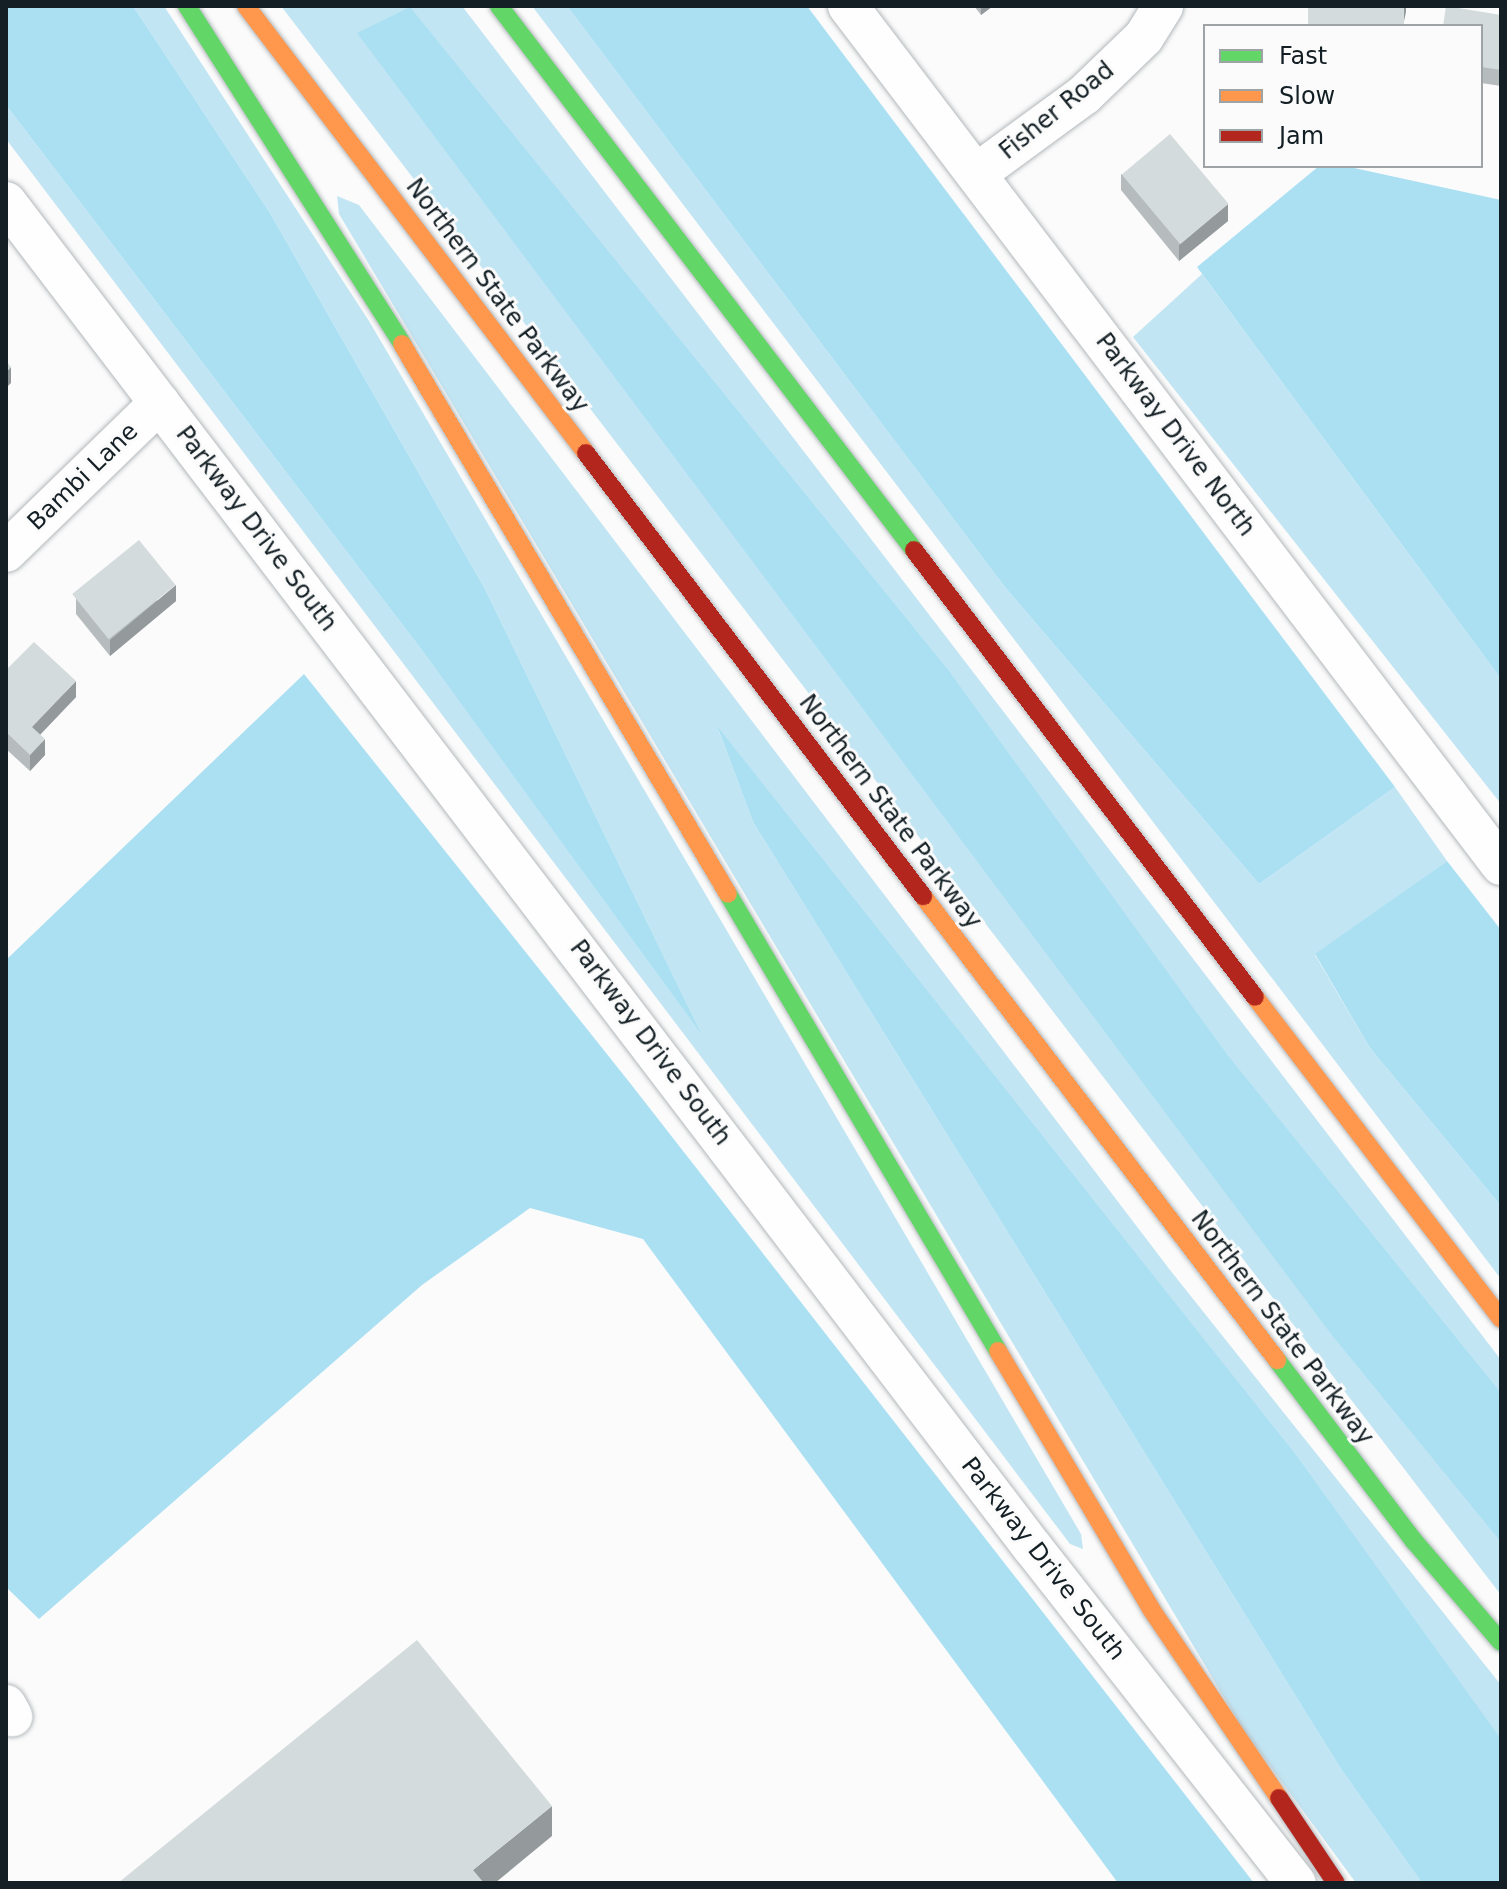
<!DOCTYPE html>
<style>
body{margin:0}
#map{position:relative;width:1507px;height:1889px;overflow:hidden;background:#fbfbfb;font-family:"DejaVu Sans",sans-serif}
div>[style]{position:absolute}
[style*='--x']{left:calc(var(--x)*1px);top:calc(var(--y)*1px);width:calc(var(--w)*1px);rotate:calc(var(--a)*1deg)}
.green>*{inset:0;background:#c2e5f3}
.forest>*{inset:0;background:#abe0f3}
.roads{filter:drop-shadow(0 0 2px #b3b8bb) drop-shadow(0 0 2px #b3b8bb)}
.street>*{height:40px;margin:-20px;padding:0 20px;transform-origin:20px;border-radius:20px;background:#fefefe}
.fast>*{height:18px;margin:-9px;padding:0 9px;transform-origin:9px;border-radius:9px;background:#63d668}
.slow>*{height:18px;margin:-9px;padding:0 9px;transform-origin:9px;border-radius:9px;background:#ff974d}
.jam>*{height:18px;margin:-9px;padding:0 9px;transform-origin:9px;border-radius:9px;background:#b3261e}
.wall>*{inset:0;background:#b6bcbe}
.shaded-wall>*{inset:0;background:#94999b}
.building>*{inset:0;background:#d4dbdd;transform-origin:0 0}
span{translate:-50% -50%;white-space:nowrap;text-align:center;line-height:1.15;-webkit-text-stroke:6px #fbfbfb;paint-order:stroke}
.street-label{font-size:24px;color:#131f24}
.frame{position:absolute;inset:0;border:8px solid #131f24;pointer-events:none}
.legend{position:absolute;left:1203px;top:24px;width:280px;height:144px;box-sizing:border-box;background:#fbfbfb;border:2px solid #9ea3a5;margin:0;padding:10px 14px;list-style:none;font-size:24px;color:#131f24}
.legend li{display:flex;align-items:center;gap:16px;height:40px}
.legend b{width:40px;border:2px solid #9ea3a5}
</style>
<div id="map">
<div class="green">
<i style="clip-path:polygon(133px 6px,164px 6px,369px 321px,1081px 1534px,1083px 1549px,1070px 1544px,6px 139px,6px 105px,424px 653px,699px 1029px,485px 589px,270px 213px)"></i>
<i style="clip-path:polygon(281px 6px,462px 6px,1501px 1360px,1501px 1595px)"></i>
<i style="clip-path:polygon(532px 6px,567px 6px,1004px 586px,1259px 884px,1395px 787px,1447px 861px,1315px 955px,1370px 1048px,1501px 1206px,1501px 1279px)"></i>
<i style="clip-path:polygon(337px 196px,359px 205px,1170px 1270px,1501px 1685px,1501px 1740px,718px 729px,753px 822px,1341px 1769px,1422px 1883px,1356px 1883px,1243px 1729px,339px 214px)"></i>
<i style="clip-path:polygon(1202px 274px,1501px 679px,1501px 804px,1133px 337px)"></i>
</div>
<div class="forest">
<i style="clip-path:polygon(6px 6px,133px 6px,270px 213px,485px 589px,702px 1035px,424px 653px,6px 105px)"></i>
<i style="clip-path:polygon(567px 6px,807px 6px,1395px 787px,1259px 884px,1004px 586px)"></i>
<i style="clip-path:polygon(410px 7px,949px 671px,1229px 1057px,1501px 1393px,1501px 1542px,1331px 1334px,357px 33px)"></i>
<i style="clip-path:polygon(1319px 166px,1345px 166px,1501px 200px,1501px 679px,1197px 267px)"></i>
<i style="clip-path:polygon(304px 674px,630px 1083px,1254px 1883px,1118px 1883px,643px 1239px,530px 1208px,422px 1285px,39px 1619px,6px 1587px,6px 960px)"></i>
<i style="clip-path:polygon(717px 726px,1296px 1455px,1501px 1739px,1501px 1883px,1422px 1883px,1341px 1769px,753px 822px)"></i>
<i style="clip-path:polygon(1447px 861px,1501px 930px,1501px 1206px,1370px 1048px,1315px 954px)"></i>
</div>
<div class="roads">
<div class="street">
<i style="--x:848;--y:6;--w:1079;--a:52.76"></i>
<i style="--x:976;--y:174;--w:134;--a:-36.2"></i>
<i style="--x:1084;--y:95;--w:83;--a:-44"></i>
<i style="--x:1144;--y:37;--w:36;--a:-58"></i>
<i style="--x:6;--y:202;--w:1693;--a:52.66"></i>
<i style="--x:1033;--y:1548;--w:426;--a:51.9"></i>
<i style="--x:6;--y:552;--w:214;--a:-44.2"></i>
<i style="--x:6;--y:1705;--w:13;--a:61"></i>
</div>
<div class="fast">
<i style="--x:187;--y:6;--w:401;--a:57.5"></i>
<i style="--x:499;--y:6;--w:684;--a:52.66"></i>
<i style="--x:728;--y:894;--w:531;--a:59.42"></i>
<i style="--x:1277;--y:1360;--w:227;--a:52.9"></i>
<i style="--x:1414;--y:1541;--w:133;--a:49.3"></i>
</div>
<div class="slow">
<i style="--x:246;--y:6;--w:562;--a:52.74"></i>
<i style="--x:402;--y:344;--w:639;--a:59.34"></i>
<i style="--x:923;--y:896;--w:584;--a:52.66"></i>
<i style="--x:1255;--y:997;--w:405;--a:52.6"></i>
<i style="--x:998;--y:1351;--w:300;--a:59.3"></i>
<i style="--x:1151;--y:1609;--w:228;--a:55.9"></i>
</div>
<div class="jam">
<i style="--x:586;--y:453;--w:557;--a:52.74"></i>
<i style="--x:914;--y:550;--w:562;--a:52.66"></i>
<i style="--x:1279;--y:1798;--w:102;--a:56.2"></i>
</div>
</div>
<div class="wall">
<i style="clip-path:polygon(974px 6px,993px 6px,981px 15px)"></i>
<i style="clip-path:polygon(1501px 15px,1501px 86px,1481px 83px,1481px 26px)"></i>
<i style="clip-path:polygon(1121px 174px,1228px 221px,1179px 261px,1121px 190px)"></i>
<i style="clip-path:polygon(76px 598px,176px 601px,110px 656px,76px 614px)"></i>
<i style="clip-path:polygon(6px 670px,76px 697px,40px 735px,45px 755px,30px 771px,6px 749px)"></i>
</div>
<div class="shaded-wall">
<i style="clip-path:polygon(981px 6px,993px 6px,981px 15px)"></i>
<i style="clip-path:polygon(1404px 6px,1406px 6px,1406px 12px,1403px 26px,1400px 26px)"></i>
<i style="clip-path:polygon(1228px 204px,1228px 221px,1179px 261px,1179px 245px)"></i>
<i style="clip-path:polygon(11px 367px,11px 383px,6px 388px,6px 372px)"></i>
<i style="clip-path:polygon(176px 585px,176px 601px,110px 656px,110px 640px)"></i>
<i style="clip-path:polygon(76px 681px,76px 697px,32px 743px,32px 727px)"></i>
<i style="clip-path:polygon(45px 739px,45px 755px,30px 771px,30px 755px)"></i>
<i style="clip-path:polygon(552px 1806px,552px 1836px,495px 1883px,473px 1883px,473px 1870px)"></i>
</div>
<div class="building">
<i style="left:1308px;top:6px;width:96px;height:20px"></i>
<i style="clip-path:polygon(1446px 6px,1501px 15px,1501px 70px,1481px 67px,1481px 26px,1443px 26px)"></i>
<i style="left:1170px;top:134px;width:91px;height:63px;rotate:50deg"></i>
<i style="clip-path:polygon(6px 361px,11px 367px,6px 372px)"></i>
<i style="left:139px;top:540px;width:58px;height:86px;rotate:51deg"></i>
<i style="clip-path:polygon(34px 642px,76px 681px,32px 727px,45px 739px,30px 755px,6px 732px,6px 670px)"></i>
<i style="clip-path:polygon(417px 1640px,552px 1806px,473px 1870px,484px 1883px,118px 1883px)"></i>
</div>
<div class="street-label">
<span style="left:1057px;top:111px;rotate:-39deg">Fisher Road</span>
<span style="left:497px;top:296px;rotate:53deg">Northern State Parkway</span>
<span style="left:1175px;top:435px;rotate:53deg">Parkway Drive North</span>
<span style="left:83px;top:477px;rotate:-44deg">Bambi Lane</span>
<span style="left:256px;top:529px;rotate:53deg">Parkway Drive South</span>
<span style="left:890px;top:812px;rotate:53deg">Northern State Parkway</span>
<span style="left:650px;top:1043px;rotate:53deg">Parkway Drive South</span>
<span style="left:1282px;top:1328px;rotate:53deg">Northern State Parkway</span>
<span style="left:1043px;top:1559px;rotate:52deg">Parkway Drive South</span>
</div>
<div class="frame"></div>
<ul class="legend">
<li><b style="height:10px;background:#63d668"></b>Fast</li>
<li><b style="height:10px;background:#ff974d"></b>Slow</li>
<li><b style="height:10px;background:#b3261e"></b>Jam</li>
</ul>
</div>
